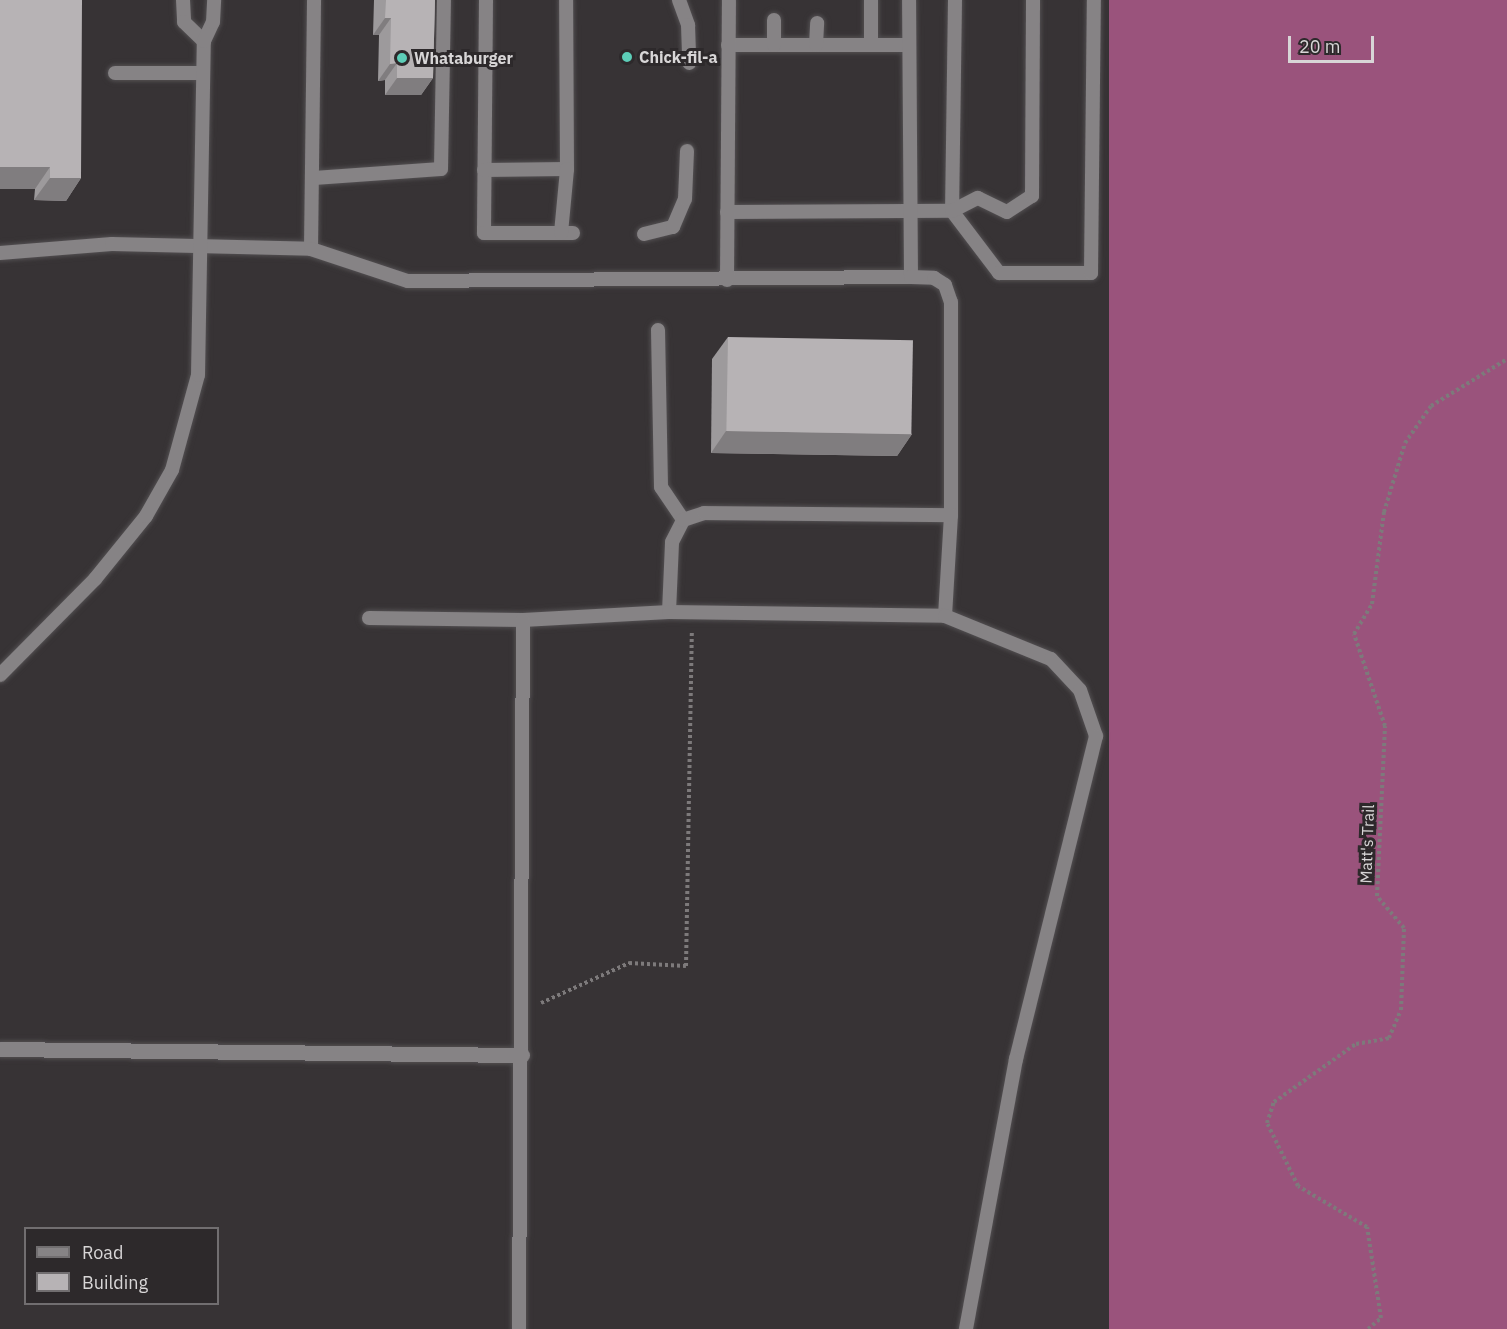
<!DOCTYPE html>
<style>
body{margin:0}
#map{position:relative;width:1507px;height:1329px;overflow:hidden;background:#373335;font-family:"IBM Plex Sans",sans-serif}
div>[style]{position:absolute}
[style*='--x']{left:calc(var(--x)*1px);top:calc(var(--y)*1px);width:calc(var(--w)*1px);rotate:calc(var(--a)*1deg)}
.forest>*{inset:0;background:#9a537c;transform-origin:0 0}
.path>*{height:4px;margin-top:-2px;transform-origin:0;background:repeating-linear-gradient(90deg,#7d7a7b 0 3px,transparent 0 6px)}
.roads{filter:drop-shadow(0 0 2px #524f51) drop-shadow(0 0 2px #524f51)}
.lane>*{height:14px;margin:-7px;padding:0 7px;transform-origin:7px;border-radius:7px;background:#868385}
.street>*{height:15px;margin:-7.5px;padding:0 7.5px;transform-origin:7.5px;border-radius:7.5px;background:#868385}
.wall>*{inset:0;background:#9d9a9c}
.shaded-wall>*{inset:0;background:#807d7f}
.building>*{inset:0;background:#b7b3b5;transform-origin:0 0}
.dots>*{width:16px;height:16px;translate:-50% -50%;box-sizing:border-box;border:3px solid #2d292b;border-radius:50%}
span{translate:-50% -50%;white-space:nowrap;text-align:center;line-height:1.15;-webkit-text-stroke:6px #2d292b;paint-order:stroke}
.poi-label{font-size:16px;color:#d8d6d7;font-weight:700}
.left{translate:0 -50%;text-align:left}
.street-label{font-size:16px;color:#d8d6d7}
.legend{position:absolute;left:24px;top:1227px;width:195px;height:78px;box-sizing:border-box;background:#2d292b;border:2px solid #716e70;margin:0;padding:8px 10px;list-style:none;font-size:18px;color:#d8d6d7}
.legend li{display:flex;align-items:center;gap:12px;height:30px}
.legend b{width:30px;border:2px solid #716e70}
.scale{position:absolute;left:1288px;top:36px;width:86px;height:27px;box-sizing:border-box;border:3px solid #d8d6d7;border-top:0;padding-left:8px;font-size:18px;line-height:21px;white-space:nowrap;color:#d8d6d7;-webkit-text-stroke:4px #2d292b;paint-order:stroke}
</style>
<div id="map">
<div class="forest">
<i style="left:1109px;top:0;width:398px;height:1329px"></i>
</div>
<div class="path">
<i style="--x:541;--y:1003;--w:97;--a:-24.4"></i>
<i style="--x:629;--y:963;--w:57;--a:3"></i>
<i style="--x:686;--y:966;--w:334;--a:-89"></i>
<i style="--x:1368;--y:1329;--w:17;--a:-40"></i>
<i style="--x:1381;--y:1318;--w:92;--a:-98.7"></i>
<i style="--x:1367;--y:1227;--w:80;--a:-149.3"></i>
<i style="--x:1298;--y:1186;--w:70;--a:-116.2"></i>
<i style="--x:1267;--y:1123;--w:22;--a:-72"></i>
<i style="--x:1274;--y:1102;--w:100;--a:-35.3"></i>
<i style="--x:1356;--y:1044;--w:34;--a:-10"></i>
<i style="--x:1389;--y:1038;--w:30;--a:-67"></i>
<i style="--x:1401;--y:1010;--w:82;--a:-87.9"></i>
<i style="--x:1404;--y:928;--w:42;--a:-130.2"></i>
<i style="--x:1377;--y:896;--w:170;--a:-87.3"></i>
<i style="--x:1385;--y:726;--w:97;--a:-108.6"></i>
<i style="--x:1354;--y:634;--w:35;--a:-59"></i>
<i style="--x:1372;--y:604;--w:93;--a:-82.6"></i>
<i style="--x:1384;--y:512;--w:72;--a:-73.1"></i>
<i style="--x:1405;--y:443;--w:45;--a:-54.9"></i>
<i style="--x:1431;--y:406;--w:89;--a:-31.7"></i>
</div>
<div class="roads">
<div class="lane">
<i style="--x:183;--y:0;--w:22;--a:87"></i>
<i style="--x:184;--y:22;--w:28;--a:44"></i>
<i style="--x:486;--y:0;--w:233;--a:90.5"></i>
<i style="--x:484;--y:233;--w:89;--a:0"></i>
<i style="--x:679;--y:0;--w:27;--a:70"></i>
<i style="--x:688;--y:25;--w:38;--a:88"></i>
<i style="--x:871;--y:0;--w:45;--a:90"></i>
<i style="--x:955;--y:0;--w:211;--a:90.8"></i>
<i style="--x:952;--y:211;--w:78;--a:52.8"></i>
<i style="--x:999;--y:273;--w:92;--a:0"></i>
<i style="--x:1091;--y:273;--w:273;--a:-89.4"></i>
<i style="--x:728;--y:45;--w:181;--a:0"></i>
<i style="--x:774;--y:45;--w:25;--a:-90"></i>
<i style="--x:816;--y:45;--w:22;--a:-87"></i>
<i style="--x:115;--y:73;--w:88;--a:0"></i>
<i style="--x:484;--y:170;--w:83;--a:-0.7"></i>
<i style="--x:567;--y:169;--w:169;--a:-90.3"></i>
<i style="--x:314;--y:178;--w:127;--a:-4.1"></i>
<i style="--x:441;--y:169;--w:169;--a:-89"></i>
<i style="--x:727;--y:212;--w:225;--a:-0.3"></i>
<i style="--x:952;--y:211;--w:29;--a:-27"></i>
<i style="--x:978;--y:198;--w:32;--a:26"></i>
<i style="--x:1007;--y:212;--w:30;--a:-33"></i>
<i style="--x:1032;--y:196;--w:196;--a:-89.7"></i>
<i style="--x:561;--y:233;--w:64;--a:-84.6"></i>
<i style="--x:644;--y:234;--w:30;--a:-14"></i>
<i style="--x:673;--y:227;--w:30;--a:-67"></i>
<i style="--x:685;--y:199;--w:48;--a:-87.6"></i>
<i style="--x:311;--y:249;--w:249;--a:-89.3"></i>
<i style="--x:0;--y:253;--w:112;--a:-4.6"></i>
<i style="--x:112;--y:244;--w:199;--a:1.4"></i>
<i style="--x:311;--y:249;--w:102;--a:18.3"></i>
<i style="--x:408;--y:281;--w:503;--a:-0.46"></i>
<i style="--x:911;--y:277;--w:277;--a:-90.4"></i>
<i style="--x:911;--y:277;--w:23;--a:2"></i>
<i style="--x:934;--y:278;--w:13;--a:32"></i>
<i style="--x:945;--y:285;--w:18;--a:71"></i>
<i style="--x:951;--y:302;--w:213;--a:90"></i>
<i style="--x:951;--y:515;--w:101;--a:93.4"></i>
<i style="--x:727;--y:280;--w:280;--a:-89.6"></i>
<i style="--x:658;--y:330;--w:157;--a:88.9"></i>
<i style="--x:661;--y:487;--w:40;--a:56"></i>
<i style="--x:669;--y:612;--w:70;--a:-87.5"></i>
<i style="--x:672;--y:542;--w:25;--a:-63"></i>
<i style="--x:683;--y:520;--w:22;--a:-18"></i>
<i style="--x:704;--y:513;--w:247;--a:0.5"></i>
<i style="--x:369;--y:618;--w:154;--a:0.7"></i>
<i style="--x:523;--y:620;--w:146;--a:-3.1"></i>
<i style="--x:669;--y:612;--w:276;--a:0.8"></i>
<i style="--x:945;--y:616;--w:114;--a:22.1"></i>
<i style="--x:1051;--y:659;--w:42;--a:46.9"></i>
<i style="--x:1080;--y:690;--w:49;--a:70.8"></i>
<i style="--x:1096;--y:736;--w:333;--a:103.9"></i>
<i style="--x:1016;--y:1059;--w:275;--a:100.5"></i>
<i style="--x:0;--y:675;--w:135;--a:-45.3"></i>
<i style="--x:95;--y:579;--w:81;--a:-51"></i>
<i style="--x:146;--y:516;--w:53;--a:-60.5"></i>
<i style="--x:172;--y:470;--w:98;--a:-74.7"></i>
<i style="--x:198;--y:375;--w:334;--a:-89"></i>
<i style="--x:204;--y:41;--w:21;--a:-65"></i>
<i style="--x:213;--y:22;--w:22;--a:-87"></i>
<i style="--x:519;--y:1329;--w:709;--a:-89.68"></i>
</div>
<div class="street">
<i style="--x:0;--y:1049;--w:522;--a:0.66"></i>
</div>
</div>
<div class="wall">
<i style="clip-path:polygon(0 0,81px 178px,66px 201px,34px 200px,35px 189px)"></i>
<i style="clip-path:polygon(374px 0,435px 0,433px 78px,421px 95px,385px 95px,385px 80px,378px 81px,379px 35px,373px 35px)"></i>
<i style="clip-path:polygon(728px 337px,912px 434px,897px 456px,711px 453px,712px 359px)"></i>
</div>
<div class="shaded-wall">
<i style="clip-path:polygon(385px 18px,391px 18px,379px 35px,373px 35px)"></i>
<i style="clip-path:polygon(397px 63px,385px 80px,378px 81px,390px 64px)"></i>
<i style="clip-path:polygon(397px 78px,433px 78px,421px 95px,385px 95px)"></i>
<i style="clip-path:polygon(0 167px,50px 167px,35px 189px,0 189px)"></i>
<i style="clip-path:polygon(50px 178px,81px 178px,66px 201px,34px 200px)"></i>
<i style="clip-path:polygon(726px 431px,912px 434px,897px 456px,711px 453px)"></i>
</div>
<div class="building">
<i style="clip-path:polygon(0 0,82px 0,81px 178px,50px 178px,50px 167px,0 167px)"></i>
<i style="clip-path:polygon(386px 0,435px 0,433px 78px,397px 78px,397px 63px,390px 64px,391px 18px,385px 18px)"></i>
<i style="left:728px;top:337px;width:185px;height:94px;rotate:1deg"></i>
</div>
<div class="dots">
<i style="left:627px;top:57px;background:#5dceb8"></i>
<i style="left:402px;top:58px;background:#5dceb8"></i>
</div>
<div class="poi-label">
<span class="left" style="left:639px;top:57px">Chick-fil-a</span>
<span class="left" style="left:414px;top:58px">Whataburger</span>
</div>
<div class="street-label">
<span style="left:1367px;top:844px;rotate:-88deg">Matt's Trail</span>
</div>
<ul class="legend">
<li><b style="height:8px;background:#868385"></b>Road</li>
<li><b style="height:16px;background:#b7b3b5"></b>Building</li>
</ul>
<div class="scale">20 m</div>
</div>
